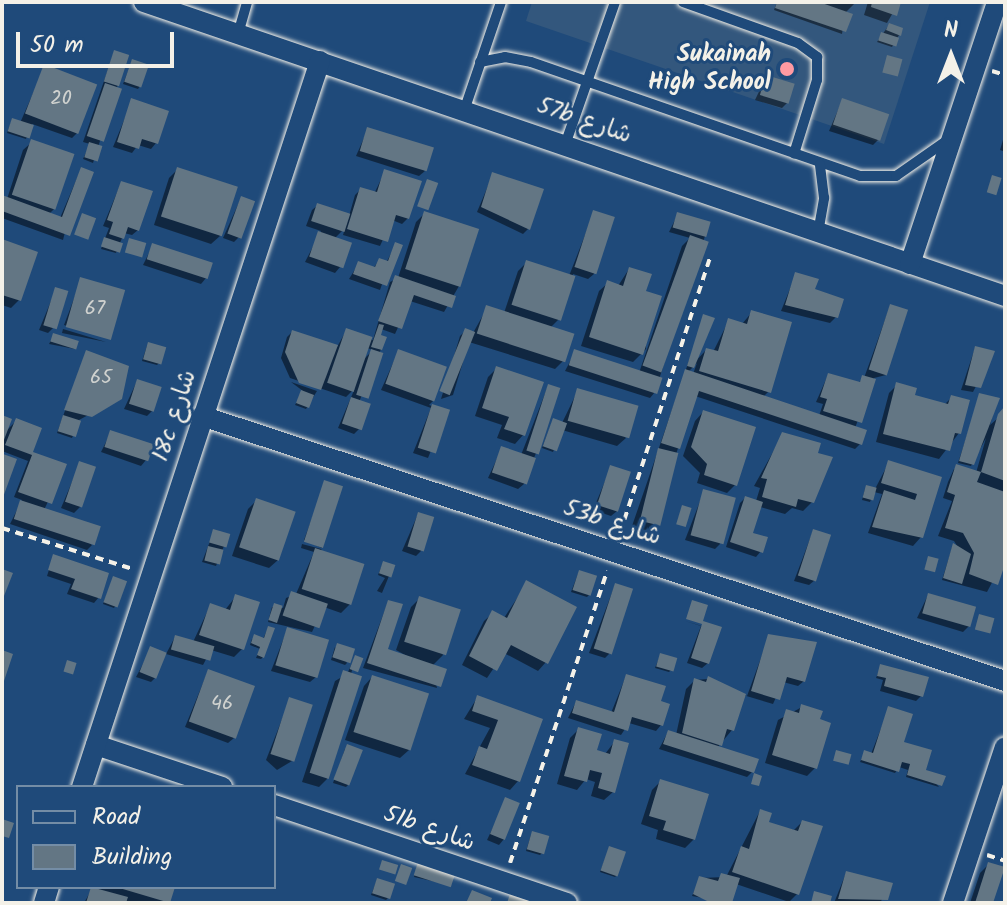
<!DOCTYPE html>
<meta charset="utf-8">
<style>
body{margin:0}
#map{position:relative;width:1007px;height:905px;overflow:hidden;background:#1f4a7a;font-family:Kalam,"Playpen Sans Arabic",sans-serif}
div>[style]{position:absolute}
[style*='--x']{left:calc(var(--x)*1px);top:calc(var(--y)*1px);width:calc(var(--w)*1px);rotate:calc(var(--a)*1deg)}
.built>*{inset:0;background:#33577d}
.shadow>*{inset:0;background:#0007}
.building>*{inset:0;background:#637684;transform-origin:0 0}
.path>*{height:4px;margin-top:-2px;transform-origin:0;background:repeating-linear-gradient(90deg,#f4f1e8 0 8px,transparent 0 14px)}
.roads{filter:drop-shadow(0 0 2px #f4f1e8) drop-shadow(0 0 2px #f4f1e8)}
.lane>*{height:10px;margin:-5px;padding:0 5px;transform-origin:5px;border-radius:5px;background:#1f4a7a}
.street>*{height:20px;margin:-10px;padding:0 10px;transform-origin:10px;border-radius:10px;background:#1f4a7a}
.dots>*{width:22px;height:22px;translate:-50% -50%;box-sizing:border-box;border:4px solid #1f4a7a;border-radius:50%}
span{translate:-50% -50%;white-space:nowrap;text-align:center;line-height:1.15;-webkit-text-stroke:6px #1f4a7a;paint-order:stroke}
.number-label{font-size:20px;color:#d0d2cf}
.number-label span{-webkit-text-stroke-width:0}
.poi-label{font-size:24px;color:#f4f1e8;font-weight:700}
.right{translate:-100% -50%;text-align:right}
.street-label{font-size:24px;color:#f4f1e8}
.frame{position:absolute;inset:0;border:4px solid #f4f1e8;pointer-events:none}
.legend{position:absolute;left:16px;top:785px;width:260px;height:104px;box-sizing:border-box;background:#1f4a7a;border:2px solid #748da6;margin:0;padding:10px 14px;list-style:none;font-size:24px;color:#f4f1e8}
.legend li{display:flex;align-items:center;gap:16px;height:40px}
.legend b{width:40px;border:2px solid #748da6}
.north{position:absolute;left:911px;top:16px;width:80px;height:80px;-webkit-text-stroke:6px #1f4a7a;paint-order:stroke;rotate:0deg;font-size:22px;font-weight:700;line-height:32px;text-align:center;color:#f4f1e8}
.north::after{content:'';display:block;margin:auto;width:28px;height:36px;background:#f4f1e8;clip-path:polygon(50% 0,100% 100%,50% 72%,0 100%)}
.scale{position:absolute;left:16px;top:32px;width:158px;height:36px;box-sizing:border-box;border:4px solid #f4f1e8;border-top:0;padding-left:10px;font-size:24px;line-height:28px;white-space:nowrap;color:#f4f1e8;-webkit-text-stroke:6px #1f4a7a;paint-order:stroke}
</style>
<div id="map">
<div class="built">
<i style="clip-path:polygon(532px 2px,930px 2px,884px 144px,526px 21px)"></i>
</div>
<div class="shadow">
<i style="clip-path:polygon(777px 2px,856px 2px,845px 13px,842px 34px,774px 10px)"></i>
<i style="clip-path:polygon(868px 2px,899px 2px,887px 23px,864px 15px)"></i>
<i style="clip-path:polygon(889px 25px,899px 35px,892px 47px,877px 42px)"></i>
<i style="clip-path:polygon(114px 52px,118px 84px,93px 163px,83px 159px,90px 144px,83px 142px)"></i>
<i style="clip-path:polygon(132px 61px,140px 86px,138px 89px,123px 84px)"></i>
<i style="clip-path:polygon(45px 66px,77px 133px,72px 138px,32px 124px,26px 139px,7px 133px,12px 120px,20px 123px)"></i>
<i style="clip-path:polygon(766px 77px,787px 103px,782px 108px,755px 100px)"></i>
<i style="clip-path:polygon(132px 101px,156px 143px,151px 149px,138px 145px,132px 153px,113px 147px)"></i>
<i style="clip-path:polygon(842px 101px,878px 140px,873px 145px,829px 131px)"></i>
<i style="clip-path:polygon(368px 129px,425px 171px,419px 176px,356px 156px)"></i>
<i style="clip-path:polygon(1005px 133px,1005px 149px,1003px 151px,1000px 150px)"></i>
<i style="clip-path:polygon(32px 142px,55px 208px,49px 214px,60px 218px,81px 169px,63px 240px,2px 218px,2px 197px,7px 199px,23px 150px)"></i>
<i style="clip-path:polygon(178px 169px,220px 236px,211px 244px,154px 225px,169px 178px)"></i>
<i style="clip-path:polygon(385px 171px,408px 218px,402px 224px,392px 220px,380px 246px,343px 235px,345px 228px,334px 239px,340px 267px,335px 273px,305px 262px,321px 231px,306px 226px,312px 210px,318px 205px,349px 216px,355px 195px,361px 189px,374px 194px)"></i>
<i style="clip-path:polygon(493px 174px,528px 229px,523px 234px,477px 212px)"></i>
<i style="clip-path:polygon(121px 183px,138px 230px,132px 235px,124px 233px,116px 253px,101px 249px,109px 228px,103px 226px)"></i>
<i style="clip-path:polygon(241px 198px,239px 237px,234px 242px,223px 238px)"></i>
<i style="clip-path:polygon(594px 212px,594px 274px,588px 279px,573px 274px,558px 320px,550px 328px,563px 361px,555px 369px,469px 342px,453px 395px,441px 399px,460px 336px,465px 331px,473px 333px,487px 308px,504px 313px,518px 271px,527px 262px,569px 276px)"></i>
<i style="clip-path:polygon(evenodd,425px 213px,459px 286px,444px 312px,410px 301px,395px 334px,381px 329px,381px 349px,359px 402px,359px 429px,354px 434px,338px 428px,355px 388px,346px 397px,290px 378px,281px 358px,287px 337px,292px 332px,337px 347px,346px 331px,373px 340px,390px 282px,398px 278px,416px 222px,425px 213px,367px 348px,373px 350px,362px 361px,367px 348px)"></i>
<i style="clip-path:polygon(678px 214px,705px 236px,655px 392px,650px 398px,565px 371px,575px 352px,639px 373px,682px 246px,690px 238px,669px 232px)"></i>
<i style="clip-path:polygon(2px 242px,19px 300px,11px 308px,2px 305px)"></i>
<i style="clip-path:polygon(396px 244px,380px 290px,349px 279px,359px 263px,373px 269px,379px 260px,386px 263px)"></i>
<i style="clip-path:polygon(153px 245px,206px 278px,201px 284px,143px 265px)"></i>
<i style="clip-path:polygon(629px 269px,644px 292px,646px 349px,633px 362px,581px 346px,599px 291px,608px 283px,618px 286px)"></i>
<i style="clip-path:polygon(796px 274px,836px 317px,830px 323px,781px 311px)"></i>
<i style="clip-path:polygon(81px 280px,108px 338px,64px 325px)"></i>
<i style="clip-path:polygon(56px 289px,53px 328px,48px 333px,39px 330px)"></i>
<i style="clip-path:polygon(evenodd,890px 306px,886px 375px,874px 378px,855px 428px,860px 444px,855px 449px,695px 396px,653px 525px,648px 531px,632px 526px,704px 317px,713px 319px,694px 363px,706px 350px,713px 352px,729px 320px,742px 324px,752px 312px,769px 391px,763px 397px,819px 416px,823px 404px,816px 402px,828px 375px,857px 384px,864px 378px,890px 306px,697px 363px,693px 374px,688px 372px,697px 363px)"></i>
<i style="clip-path:polygon(63px 329px,106px 342px,62px 333px)"></i>
<i style="clip-path:polygon(54px 335px,75px 349px,49px 344px)"></i>
<i style="clip-path:polygon(147px 346px,159px 363px,157px 365px,142px 361px)"></i>
<i style="clip-path:polygon(975px 348px,993px 353px,973px 392px,961px 390px)"></i>
<i style="clip-path:polygon(86px 352px,120px 398px,79px 420px,72px 438px,57px 433px)"></i>
<i style="clip-path:polygon(398px 352px,433px 401px,429px 405px,447px 411px,428px 458px,413px 453px,431px 408px,381px 390px)"></i>
<i style="clip-path:polygon(497px 368px,523px 435px,515px 444px,497px 438px,502px 425px,475px 416px,488px 377px)"></i>
<i style="clip-path:polygon(137px 381px,152px 411px,147px 416px,124px 409px)"></i>
<i style="clip-path:polygon(291px 382px,317px 391px,306px 409px,295px 405px,303px 391px)"></i>
<i style="clip-path:polygon(897px 385px,912px 396px,944px 405px,951px 398px,959px 433px,939px 459px,876px 442px,889px 393px)"></i>
<i style="clip-path:polygon(548px 386px,536px 453px,524px 484px,518px 489px,488px 478px,502px 448px,521px 455px)"></i>
<i style="clip-path:polygon(578px 390px,626px 438px,617px 446px,562px 430px,553px 452px,542px 448px,552px 422px,562px 423px)"></i>
<i style="clip-path:polygon(980px 395px,997px 400px,990px 425px,1005px 412px,1005px 558px,987px 592px,942px 580px,952px 548px,959px 549px,954px 541px,938px 536px,952px 501px,943px 498px,948px 482px,954px 469px,976px 473px,986px 438px,971px 466px,958px 463px)"></i>
<i style="clip-path:polygon(703px 412px,735px 485px,727px 493px,697px 483px,700px 473px,683px 456px,695px 421px)"></i>
<i style="clip-path:polygon(2px 417px,5px 432px,16px 421px,30px 453px,65px 466px,44px 510px,92px 545px,87px 550px,10px 524px,22px 500px,14px 497px,28px 461px,2px 451px)"></i>
<i style="clip-path:polygon(111px 432px,146px 460px,141px 466px,101px 452px)"></i>
<i style="clip-path:polygon(783px 434px,812px 502px,803px 511px,792px 508px,785px 514px,760px 507px,751px 534px,761px 551px,756px 557px,726px 547px,740px 503px,745px 498px,756px 501px,760px 488px,754px 486px)"></i>
<i style="clip-path:polygon(889px 462px,939px 478px,921px 537px,913px 546px,868px 533px,882px 494px,874px 492px,870px 502px,862px 500px,865px 489px,875px 489px)"></i>
<i style="clip-path:polygon(80px 463px,80px 507px,74px 513px,61px 508px)"></i>
<i style="clip-path:polygon(611px 467px,617px 511px,611px 516px,593px 510px)"></i>
<i style="clip-path:polygon(325px 483px,341px 488px,322px 548px,304px 540px)"></i>
<i style="clip-path:polygon(704px 491px,720px 544px,715px 549px,685px 540px)"></i>
<i style="clip-path:polygon(256px 501px,278px 560px,269px 568px,232px 556px,248px 509px)"></i>
<i style="clip-path:polygon(418px 514px,421px 551px,416px 556px,402px 551px)"></i>
<i style="clip-path:polygon(214px 531px,224px 546px,216px 566px,202px 562px)"></i>
<i style="clip-path:polygon(813px 531px,815px 580px,809px 585px,794px 581px)"></i>
<i style="clip-path:polygon(302px 544px,321px 549px,350px 604px,341px 613px,324px 607px,312px 632px,268px 622px,272px 607px,283px 608px,286px 598px,296px 594px,314px 552px,301px 548px)"></i>
<i style="clip-path:polygon(53px 557px,99px 597px,94px 603px,67px 594px,71px 584px,47px 576px)"></i>
<i style="clip-path:polygon(383px 563px,389px 576px,382px 593px,377px 591px,385px 578px,378px 575px)"></i>
<i style="clip-path:polygon(578px 574px,589px 595px,587px 597px,571px 592px)"></i>
<i style="clip-path:polygon(113px 579px,116px 605px,114px 608px,103px 604px)"></i>
<i style="clip-path:polygon(527px 583px,546px 662px,538px 671px,504px 653px,487px 678px,462px 665px,484px 621px,493px 613px,504px 618px)"></i>
<i style="clip-path:polygon(615px 585px,610px 653px,605px 658px,589px 653px)"></i>
<i style="clip-path:polygon(928px 595px,969px 626px,963px 632px,917px 618px)"></i>
<i style="clip-path:polygon(236px 596px,242px 649px,234px 657px,211px 650px,203px 665px,166px 654px,175px 637px,193px 642px,210px 606px,225px 610px)"></i>
<i style="clip-path:polygon(420px 598px,443px 655px,432px 666px,437px 688px,363px 668px,388px 602px,384px 650px,416px 661px,396px 650px,411px 607px)"></i>
<i style="clip-path:polygon(685px 621px,702px 626px,708px 663px,702px 668px,687px 663px,701px 626px)"></i>
<i style="clip-path:polygon(268px 628px,263px 657px,261px 659px,256px 658px,260px 649px,250px 645px,252px 639px,263px 639px)"></i>
<i style="clip-path:polygon(287px 630px,316px 677px,310px 682px,271px 671px)"></i>
<i style="clip-path:polygon(769px 636px,804px 681px,798px 686px,783px 682px,773px 704px,743px 695px,732px 730px,717px 748px,752px 772px,747px 777px,659px 749px,668px 732px,676px 735px,686px 689px,695px 680px,708px 679px,747px 696px)"></i>
<i style="clip-path:polygon(335px 647px,347px 663px,345px 665px,331px 660px)"></i>
<i style="clip-path:polygon(151px 649px,156px 677px,151px 682px,136px 677px)"></i>
<i style="clip-path:polygon(660px 656px,671px 670px,669px 672px,655px 668px)"></i>
<i style="clip-path:polygon(355px 657px,327px 779px,319px 787px,302px 782px,335px 681px,347px 674px)"></i>
<i style="clip-path:polygon(881px 666px,921px 696px,916px 701px,880px 691px,883px 680px,876px 678px)"></i>
<i style="clip-path:polygon(208px 671px,234px 738px,228px 743px,185px 727px)"></i>
<i style="clip-path:polygon(626px 676px,659px 702px,661px 725px,656px 731px,629px 723px,621px 735px,568px 718px,576px 702px,611px 713px)"></i>
<i style="clip-path:polygon(372px 677px,409px 750px,400px 758px,345px 740px,364px 686px)"></i>
<i style="clip-path:polygon(477px 698px,540px 720px,518px 781px,510px 790px,465px 774px,490px 728px,464px 719px)"></i>
<i style="clip-path:polygon(290px 699px,292px 761px,277px 770px,266px 760px)"></i>
<i style="clip-path:polygon(802px 707px,815px 768px,807px 776px,765px 763px,778px 720px)"></i>
<i style="clip-path:polygon(889px 708px,902px 743px,939px 787px,906px 777px,908px 770px,899px 767px,895px 773px,860px 762px,865px 752px,871px 754px)"></i>
<i style="clip-path:polygon(578px 730px,595px 752px,605px 754px,615px 741px,613px 792px,604px 800px,591px 796px,595px 782px,586px 779px,577px 790px,557px 784px,570px 738px)"></i>
<i style="clip-path:polygon(345px 749px,348px 785px,346px 787px,333px 783px)"></i>
<i style="clip-path:polygon(660px 782px,694px 839px,685px 848px,656px 839px,658px 830px,641px 824px,652px 790px)"></i>
<i style="clip-path:polygon(506px 800px,504px 839px,499px 845px,487px 840px)"></i>
<i style="clip-path:polygon(760px 811px,766px 823px,794px 830px,802px 822px,797px 894px,789px 902px,736px 884px,730px 903px,692px 896px,700px 878px,726px 877px)"></i>
<i style="clip-path:polygon(531px 835px,542px 853px,540px 855px,526px 851px)"></i>
<i style="clip-path:polygon(609px 849px,617px 875px,615px 877px,600px 872px)"></i>
<i style="clip-path:polygon(989px 864px,991px 903px,970px 903px,980px 873px)"></i>
<i style="clip-path:polygon(417px 866px,450px 885px,414px 877px)"></i>
<i style="clip-path:polygon(846px 873px,890px 885px,880px 903px,834px 903px)"></i>
<i style="clip-path:polygon(377px 880px,388px 898px,386px 900px,371px 895px)"></i>
<i style="clip-path:polygon(93px 887px,100px 889px,173px 887px,168px 903px,84px 903px)"></i>
</div>
<div class="building">
<i style="clip-path:polygon(777px 2px,819px 2px,853px 14px,846px 32px,775px 8px)"></i>
<i style="clip-path:polygon(872px 2px,901px 2px,897px 16px,871px 7px)"></i>
<i style="clip-path:polygon(889px 23px,903px 28px,901px 36px,886px 30px)"></i>
<i style="left:881px;top:32px;width:19px;height:9px;rotate:18deg"></i>
<i style="left:114px;top:50px;width:16px;height:33px;rotate:18deg"></i>
<i style="left:887px;top:55px;width:16px;height:18px;rotate:15deg"></i>
<i style="left:132px;top:59px;width:18px;height:24px;rotate:19deg"></i>
<i style="left:44px;top:64px;width:57px;height:53px;rotate:21deg"></i>
<i style="left:766px;top:75px;width:30px;height:21px;rotate:17deg"></i>
<i style="left:105px;top:83px;width:18px;height:56px;rotate:19deg"></i>
<i style="clip-path:polygon(131px 98px,169px 111px,158px 144px,142px 139px,139px 149px,117px 142px)"></i>
<i style="left:842px;top:98px;width:50px;height:28px;rotate:19deg"></i>
<i style="left:12px;top:118px;width:23px;height:14px;rotate:18deg"></i>
<i style="left:367px;top:127px;width:70px;height:25px;rotate:17deg"></i>
<i style="left:31px;top:139px;width:46px;height:59px;rotate:19deg"></i>
<i style="left:89px;top:142px;width:14px;height:16px;rotate:17deg"></i>
<i style="clip-path:polygon(81px 167px,94px 172px,70px 236px,2px 211px,2px 195px,62px 217px)"></i>
<i style="left:177px;top:167px;width:64px;height:52px;rotate:18deg"></i>
<i style="clip-path:polygon(384px 169px,422px 181px,409px 219px,396px 215px,388px 242px,347px 229px,360px 187px,377px 192px)"></i>
<i style="clip-path:polygon(492px 172px,544px 189px,530px 230px,481px 207px)"></i>
<i style="left:992px;top:175px;width:10px;height:18px;rotate:17deg"></i>
<i style="left:427px;top:179px;width:12px;height:29px;rotate:20deg"></i>
<i style="clip-path:polygon(121px 181px,153px 191px,139px 231px,128px 227px,124px 239px,109px 234px,113px 222px,107px 220px)"></i>
<i style="left:241px;top:196px;width:15px;height:40px;rotate:20deg"></i>
<i style="left:317px;top:203px;width:35px;height:19px;rotate:18deg"></i>
<i style="left:593px;top:210px;width:23px;height:60px;rotate:18deg"></i>
<i style="left:424px;top:211px;width:58px;height:61px;rotate:18deg"></i>
<i style="left:677px;top:212px;width:35px;height:16px;rotate:16deg"></i>
<i style="left:82px;top:213px;width:15px;height:23px;rotate:20deg"></i>
<i style="left:318px;top:231px;width:36px;height:27px;rotate:19deg"></i>
<i style="left:690px;top:235px;width:20px;height:139px;rotate:20deg"></i>
<i style="left:104px;top:237px;width:20px;height:10px;rotate:18deg"></i>
<i style="left:129px;top:238px;width:18px;height:15px;rotate:16deg"></i>
<i style="clip-path:polygon(2px 239px,38px 252px,21px 301px,2px 295px)"></i>
<i style="clip-path:polygon(395px 242px,403px 245px,387px 286px,353px 274px,358px 261px,375px 267px,379px 258px,388px 261px)"></i>
<i style="left:152px;top:243px;width:64px;height:17px;rotate:18deg"></i>
<i style="left:526px;top:260px;width:52px;height:47px;rotate:18deg"></i>
<i style="clip-path:polygon(629px 267px,652px 274px,646px 291px,662px 296px,643px 355px,589px 337px,607px 280px,623px 286px)"></i>
<i style="clip-path:polygon(795px 272px,819px 279px,815px 289px,844px 299px,838px 318px,785px 305px)"></i>
<i style="clip-path:polygon(395px 275px,456px 296px,452px 308px,414px 295px,402px 329px,378px 321px)"></i>
<i style="left:80px;top:277px;width:47px;height:52px;rotate:16deg"></i>
<i style="left:55px;top:287px;width:14px;height:40px;rotate:17deg"></i>
<i style="left:890px;top:304px;width:19px;height:69px;rotate:18deg"></i>
<i style="left:486px;top:305px;width:93px;height:30px;rotate:18deg"></i>
<i style="clip-path:polygon(751px 310px,792px 322px,771px 393px,699px 371px,706px 348px,718px 351px,728px 318px,747px 324px)"></i>
<i style="clip-path:polygon(703px 314px,715px 318px,694px 368px,687px 366px)"></i>
<i style="clip-path:polygon(379px 324px,384px 325px,381px 335px,387px 337px,382px 350px,371px 347px)"></i>
<i style="left:346px;top:328px;width:28px;height:58px;rotate:19deg"></i>
<i style="left:465px;top:328px;width:11px;height:68px;rotate:22deg"></i>
<i style="clip-path:polygon(292px 330px,338px 345px,321px 390px,299px 383px,285px 352px)"></i>
<i style="left:53px;top:333px;width:27px;height:9px;rotate:17deg"></i>
<i style="left:148px;top:342px;width:19px;height:18px;rotate:16deg"></i>
<i style="clip-path:polygon(975px 346px,995px 351px,981px 388px,965px 385px)"></i>
<i style="left:371px;top:349px;width:13px;height:48px;rotate:18deg"></i>
<i style="left:398px;top:349px;width:52px;height:37px;rotate:20deg"></i>
<i style="left:574px;top:349px;width:93px;height:17px;rotate:18deg"></i>
<i style="clip-path:polygon(86px 350px,129px 366px,122px 399px,92px 417px,64px 410px)"></i>
<i style="clip-path:polygon(496px 366px,544px 382px,525px 436px,504px 429px,509px 417px,482px 408px)"></i>
<i style="clip-path:polygon(685px 369px,867px 430px,862px 445px,699px 391px,680px 449px,661px 443px)"></i>
<i style="clip-path:polygon(828px 373px,860px 382px,862px 375px,876px 379px,862px 423px,823px 411px,827px 399px,820px 397px)"></i>
<i style="left:137px;top:379px;width:26px;height:26px;rotate:18deg"></i>
<i style="clip-path:polygon(896px 382px,917px 388px,915px 395px,948px 404px,951px 395px,970px 400px,961px 434px,955px 433px,950px 451px,883px 434px)"></i>
<i style="left:548px;top:384px;width:13px;height:70px;rotate:18deg"></i>
<i style="left:577px;top:388px;width:64px;height:34px;rotate:16deg"></i>
<i style="left:301px;top:390px;width:14px;height:14px;rotate:21deg"></i>
<i style="clip-path:polygon(979px 393px,1000px 398px,974px 465px,959px 461px)"></i>
<i style="left:351px;top:397px;width:21px;height:28px;rotate:19deg"></i>
<i style="left:432px;top:404px;width:19px;height:46px;rotate:18deg"></i>
<i style="clip-path:polygon(1005px 406px,1005px 481px,981px 472px,977px 482px,1005px 492px,1005px 564px,998px 585px,969px 574px,974px 553px,963px 533px,945px 528px,955px 495px,947px 492px,956px 464px,981px 472px,998px 414px)"></i>
<i style="clip-path:polygon(703px 410px,756px 427px,737px 486px,704px 475px,707px 464px,691px 447px)"></i>
<i style="clip-path:polygon(2px 415px,12px 419px,2px 445px)"></i>
<i style="left:63px;top:415px;width:19px;height:17px;rotate:18deg"></i>
<i style="clip-path:polygon(16px 418px,42px 428px,33px 452px,67px 464px,52px 504px,18px 492px,32px 455px,5px 445px)"></i>
<i style="left:553px;top:418px;width:15px;height:30px;rotate:20deg"></i>
<i style="left:110px;top:430px;width:46px;height:18px;rotate:18deg"></i>
<i style="clip-path:polygon(782px 432px,821px 443px,818px 453px,833px 457px,814px 503px,798px 499px,796px 507px,762px 497px,767px 479px,761px 478px)"></i>
<i style="left:501px;top:446px;width:37px;height:28px;rotate:19deg"></i>
<i style="left:658px;top:448px;width:21px;height:75px;rotate:14deg"></i>
<i style="clip-path:polygon(3px 454px,17px 459px,2px 500px,2px 456px)"></i>
<i style="clip-path:polygon(888px 460px,942px 477px,923px 538px,872px 527px,884px 490px,915px 500px,917px 494px,881px 483px)"></i>
<i style="left:79px;top:461px;width:18px;height:43px;rotate:19deg"></i>
<i style="left:610px;top:465px;width:22px;height:42px;rotate:18deg"></i>
<i style="left:324px;top:480px;width:20px;height:65px;rotate:18deg"></i>
<i style="left:866px;top:485px;width:11px;height:13px;rotate:15deg"></i>
<i style="left:703px;top:489px;width:34px;height:48px;rotate:15deg"></i>
<i style="clip-path:polygon(745px 496px,763px 502px,753px 533px,768px 537px,763px 553px,730px 542px)"></i>
<i style="left:256px;top:498px;width:42px;height:52px;rotate:19deg"></i>
<i style="left:20px;top:500px;width:85px;height:20px;rotate:18deg"></i>
<i style="left:682px;top:505px;width:10px;height:20px;rotate:17deg"></i>
<i style="left:418px;top:512px;width:17px;height:36px;rotate:17deg"></i>
<i style="left:213px;top:529px;width:18px;height:14px;rotate:16deg"></i>
<i style="left:813px;top:529px;width:19px;height:49px;rotate:18deg"></i>
<i style="clip-path:polygon(953px 543px,971px 554px,962px 584px,943px 578px)"></i>
<i style="left:208px;top:546px;width:16px;height:15px;rotate:14deg"></i>
<i style="left:315px;top:548px;width:52px;height:43px;rotate:18deg"></i>
<i style="clip-path:polygon(53px 554px,109px 573px,101px 599px,71px 589px,75px 579px,48px 570px)"></i>
<i style="left:928px;top:556px;width:11px;height:14px;rotate:15deg"></i>
<i style="left:383px;top:561px;width:13px;height:13px;rotate:18deg"></i>
<i style="clip-path:polygon(2px 569px,13px 573px,2px 601px)"></i>
<i style="left:579px;top:570px;width:19px;height:21px;rotate:18deg"></i>
<i style="left:113px;top:576px;width:15px;height:28px;rotate:20deg"></i>
<i style="clip-path:polygon(526px 580px,577px 607px,548px 664px,511px 645px,497px 671px,469px 656px,492px 610px,507px 618px)"></i>
<i style="left:615px;top:583px;width:19px;height:69px;rotate:18deg"></i>
<i style="left:291px;top:591px;width:39px;height:26px;rotate:19deg"></i>
<i style="left:928px;top:593px;width:50px;height:21px;rotate:16deg"></i>
<i style="clip-path:polygon(235px 594px,260px 602px,244px 650px,199px 635px,210px 603px,230px 610px)"></i>
<i style="left:419px;top:596px;width:44px;height:48px;rotate:18deg"></i>
<i style="clip-path:polygon(388px 600px,403px 604px,388px 649px,447px 669px,441px 687px,367px 663px)"></i>
<i style="clip-path:polygon(692px 600px,708px 605px,703px 621px,722px 627px,709px 664px,691px 658px,702px 624px,686px 619px)"></i>
<i style="left:274px;top:603px;width:9px;height:18px;rotate:18deg"></i>
<i style="left:979px;top:614px;width:16px;height:16px;rotate:15deg"></i>
<i style="clip-path:polygon(268px 626px,275px 628px,264px 658px,257px 655px,260px 647px,251px 643px,254px 634px,264px 638px)"></i>
<i style="left:287px;top:627px;width:44px;height:40px;rotate:17deg"></i>
<i style="clip-path:polygon(768px 634px,817px 642px,805px 682px,787px 677px,780px 700px,751px 691px)"></i>
<i style="left:175px;top:635px;width:41px;height:15px;rotate:16deg"></i>
<i style="left:337px;top:643px;width:19px;height:15px;rotate:18deg"></i>
<i style="left:150px;top:646px;width:18px;height:28px;rotate:22deg"></i>
<i style="clip-path:polygon(2px 650px,13px 654px,3px 684px,2px 684px)"></i>
<i style="left:660px;top:653px;width:18px;height:14px;rotate:16deg"></i>
<i style="left:355px;top:655px;width:9px;height:15px;rotate:21deg"></i>
<i style="left:67px;top:660px;width:10px;height:12px;rotate:17deg"></i>
<i style="clip-path:polygon(880px 664px,929px 677px,923px 697px,884px 686px,886px 678px,877px 676px)"></i>
<i style="left:208px;top:669px;width:50px;height:56px;rotate:20deg"></i>
<i style="left:343px;top:670px;width:20px;height:108px;rotate:18deg"></i>
<i style="clip-path:polygon(626px 674px,666px 686px,661px 701px,670px 704px,663px 726px,632px 717px,628px 731px,572px 713px,576px 700px,614px 712px)"></i>
<i style="left:372px;top:675px;width:60px;height:60px;rotate:18deg"></i>
<i style="clip-path:polygon(708px 676px,746px 694px,734px 731px,727px 729px,722px 746px,682px 733px,694px 678px,706px 682px)"></i>
<i style="clip-path:polygon(477px 695px,543px 719px,520px 782px,472px 765px,479px 746px,487px 749px,498px 720px,472px 711px)"></i>
<i style="left:289px;top:697px;width:25px;height:60px;rotate:18deg"></i>
<i style="clip-path:polygon(801px 704px,823px 711px,820px 719px,831px 723px,817px 769px,772px 755px,786px 709px,799px 713px)"></i>
<i style="clip-path:polygon(888px 706px,913px 714px,904px 742px,932px 750px,926px 770px,946px 776px,942px 786px,907px 775px,910px 764px,902px 762px,899px 772px,861px 760px,864px 750px,873px 753px)"></i>
<i style="clip-path:polygon(578px 727px,602px 734px,597px 750px,610px 754px,614px 739px,629px 743px,615px 793px,598px 788px,602px 773px,590px 770px,587px 782px,564px 776px)"></i>
<i style="clip-path:polygon(668px 730px,759px 759px,754px 773px,762px 776px,759px 786px,751px 784px,754px 773px,663px 744px)"></i>
<i style="left:347px;top:744px;width:17px;height:38px;rotate:21deg"></i>
<i style="left:836px;top:750px;width:16px;height:11px;rotate:15deg"></i>
<i style="clip-path:polygon(660px 779px,709px 794px,695px 840px,663px 830px,666px 821px,649px 816px)"></i>
<i style="left:505px;top:797px;width:16px;height:40px;rotate:22deg"></i>
<i style="clip-path:polygon(760px 809px,772px 813px,769px 822px,798px 831px,802px 820px,823px 826px,799px 895px,732px 872px,741px 846px,749px 849px)"></i>
<i style="clip-path:polygon(2px 819px,14px 823px,9px 838px,2px 836px)"></i>
<i style="left:532px;top:831px;width:18px;height:19px;rotate:16deg"></i>
<i style="left:609px;top:846px;width:18px;height:26px;rotate:19deg"></i>
<i style="left:382px;top:860px;width:17px;height:10px;rotate:17deg"></i>
<i style="left:418px;top:862px;width:39px;height:14px;rotate:18deg"></i>
<i style="clip-path:polygon(988px 862px,1005px 867px,993px 903px,975px 903px)"></i>
<i style="left:401px;top:864px;width:12px;height:18px;rotate:20deg"></i>
<i style="clip-path:polygon(846px 871px,893px 883px,888px 900px,838px 899px)"></i>
<i style="clip-path:polygon(721px 873px,740px 878px,732px 903px,711px 903px,693px 894px,699px 876px,718px 881px)"></i>
<i style="left:377px;top:878px;width:19px;height:16px;rotate:18deg"></i>
<i style="clip-path:polygon(91px 887px,128px 897px,126px 903px,86px 903px)"></i>
<i style="clip-path:polygon(116px 887px,175px 887px,170px 903px)"></i>
<i style="clip-path:polygon(472px 890px,492px 898px,490px 903px,466px 903px)"></i>
<i style="clip-path:polygon(814px 891px,832px 896px,830px 903px,811px 903px)"></i>
<i style="clip-path:polygon(510px 894px,530px 900px,529px 903px,507px 903px)"></i>
</div>
<div class="path">
<i style="--x:992;--y:71;--w:14;--a:17"></i>
<i style="--x:2;--y:528;--w:137;--a:17.4"></i>
<i style="--x:620;--y:533;--w:293;--a:-71.9"></i>
<i style="--x:987;--y:855;--w:19;--a:18"></i>
<i style="--x:510;--y:863;--w:308;--a:-71.6"></i>
</div>
<div class="roads">
<div class="lane">
<i style="--x:683;--y:2;--w:122;--a:19.6"></i>
<i style="--x:798;--y:43;--w:24;--a:36"></i>
<i style="--x:817;--y:57;--w:23;--a:90"></i>
<i style="--x:817;--y:80;--w:77;--a:107.3"></i>
<i style="--x:238;--y:34;--w:33;--a:-74"></i>
<i style="--x:480;--y:62;--w:25;--a:-11"></i>
<i style="--x:505;--y:57;--w:26;--a:11"></i>
<i style="--x:531;--y:62;--w:348;--a:19.1"></i>
<i style="--x:860;--y:176;--w:36;--a:0"></i>
<i style="--x:896;--y:176;--w:65;--a:-34.9"></i>
<i style="--x:465;--y:108;--w:112;--a:-71.2"></i>
<i style="--x:566;--y:142;--w:148;--a:-70.7"></i>
<i style="--x:818;--y:233;--w:36;--a:-80"></i>
<i style="--x:824;--y:198;--w:34;--a:-97"></i>
</div>
<div class="street">
<i style="--x:144;--y:2;--w:910;--a:18.85"></i>
<i style="--x:910;--y:264;--w:276;--a:-71.6"></i>
<i style="--x:202;--y:416;--w:846;--a:18.26"></i>
<i style="--x:96;--y:745;--w:133;--a:18.4"></i>
<i style="--x:82;--y:787;--w:764;--a:-71.85"></i>
<i style="--x:274;--y:805;--w:309;--a:18.5"></i>
<i style="--x:44;--y:903;--w:17;--a:-73"></i>
<i style="--x:953;--y:903;--w:164;--a:-71.6"></i>
</div>
</div>
<div class="dots">
<i style="left:787px;top:69px;background:#ff9aa2"></i>
</div>
<div class="number-label">
<span style="left:61px;top:99px">20</span>
<span style="left:95px;top:309px">67</span>
<span style="left:101px;top:378px">65</span>
<span style="left:222px;top:704px">46</span>
</div>
<div class="poi-label">
<span class="right" style="left:771px;top:69px">Sukainah<br>High School</span>
</div>
<div class="street-label">
<span style="left:584px;top:121px;rotate:19deg">57b شارع</span>
<span style="left:175px;top:416px;rotate:-72deg">18c شارع</span>
<span style="left:612px;top:523px;rotate:18deg">53b شارع</span>
<span style="left:429px;top:829px;rotate:19deg">51b شارع</span>
</div>
<div class="frame"></div>
<ul class="legend">
<li><b style="height:10px;background:#1f4a7a"></b>Road</li>
<li><b style="height:22px;background:#637684"></b>Building</li>
</ul>
<div class="north">N</div>
<div class="scale">50 m</div>
</div>
